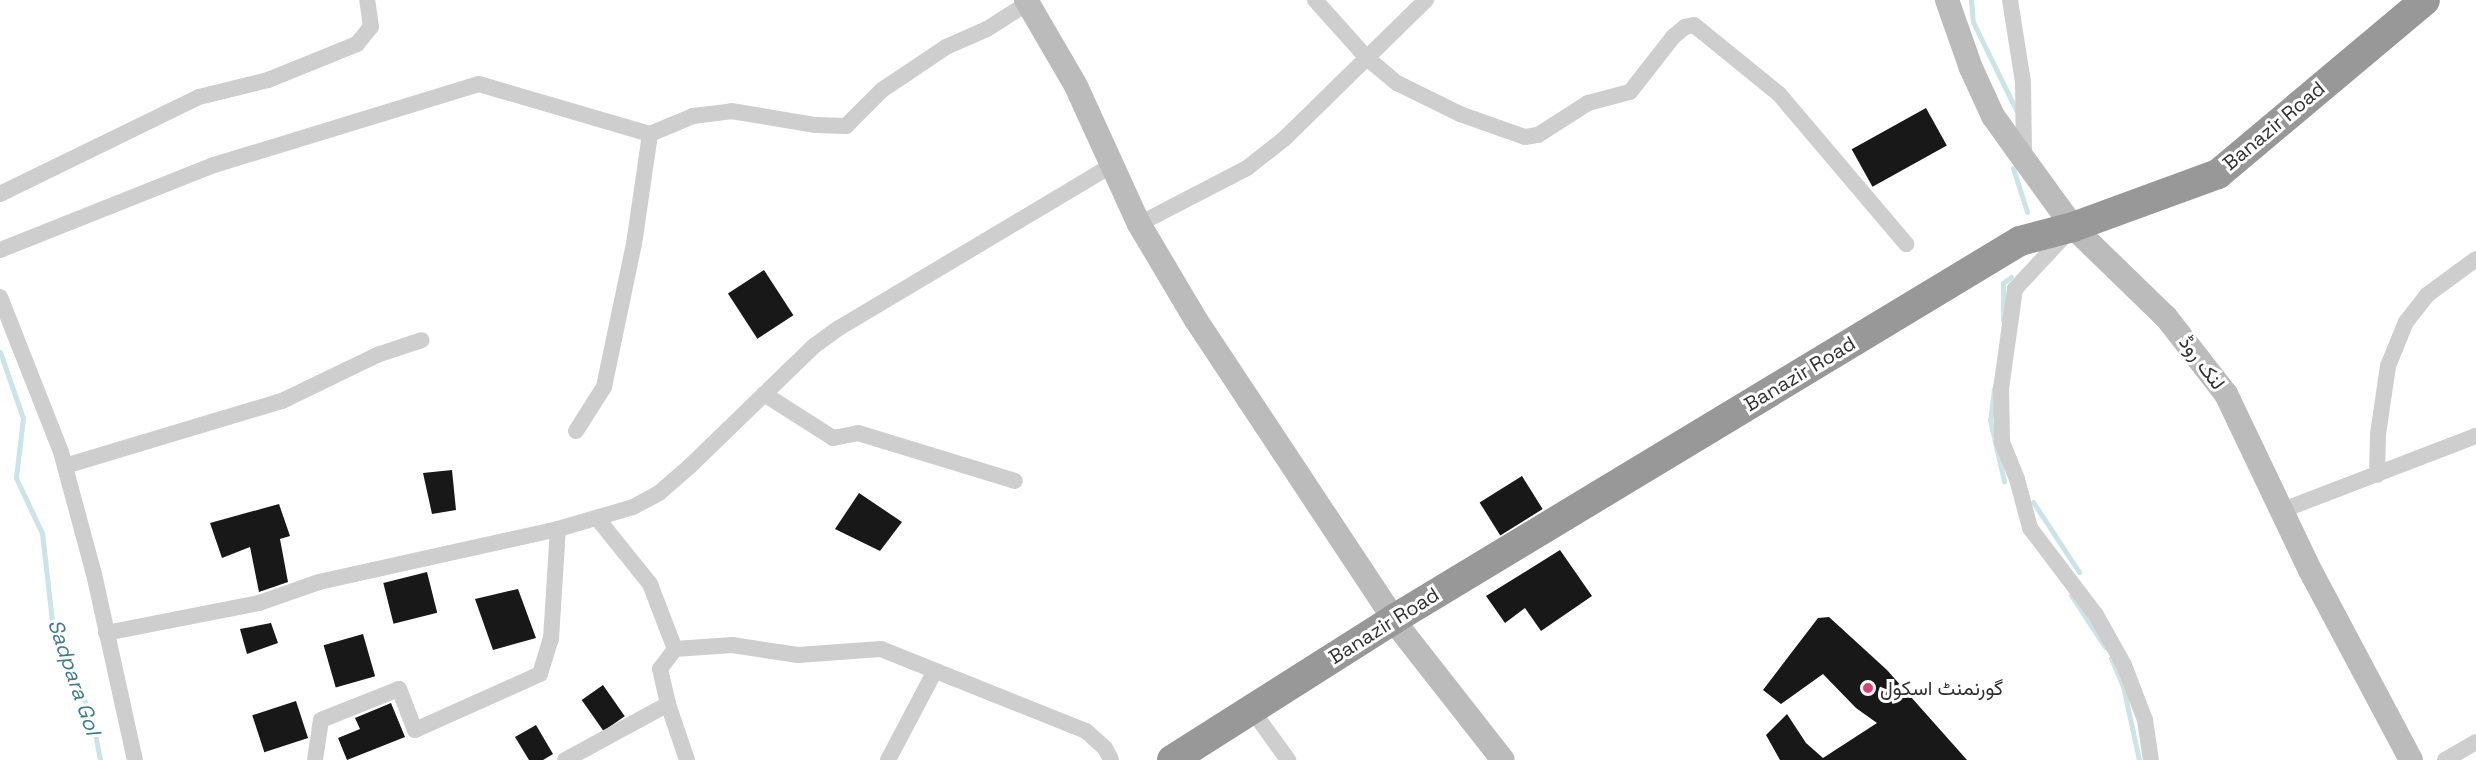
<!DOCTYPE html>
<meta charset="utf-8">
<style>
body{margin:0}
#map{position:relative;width:2476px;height:760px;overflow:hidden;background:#fff;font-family:"Space Grotesk",Vazirmatn,sans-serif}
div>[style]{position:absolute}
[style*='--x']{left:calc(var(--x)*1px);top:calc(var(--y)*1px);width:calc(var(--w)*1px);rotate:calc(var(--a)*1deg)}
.stream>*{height:5px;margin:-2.5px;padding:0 2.5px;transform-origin:2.5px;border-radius:2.5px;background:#cbe4e8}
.building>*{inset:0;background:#181818;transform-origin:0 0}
.street>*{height:16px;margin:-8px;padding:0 8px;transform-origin:8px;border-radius:8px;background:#cecece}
.secondary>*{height:24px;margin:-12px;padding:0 12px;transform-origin:12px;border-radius:12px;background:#bbb}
.highway>*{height:30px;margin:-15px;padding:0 15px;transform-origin:15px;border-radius:15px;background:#989898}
.dots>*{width:16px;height:16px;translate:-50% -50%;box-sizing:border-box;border:3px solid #fff;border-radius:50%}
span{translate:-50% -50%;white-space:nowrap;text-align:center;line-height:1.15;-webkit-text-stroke:6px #fff;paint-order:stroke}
.street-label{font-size:20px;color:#313131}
.poi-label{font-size:20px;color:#313131}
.left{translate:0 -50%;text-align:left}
.water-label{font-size:21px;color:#427c86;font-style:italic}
</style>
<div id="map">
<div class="stream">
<i style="--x:1971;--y:0;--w:22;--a:85"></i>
<i style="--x:1973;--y:22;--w:100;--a:63.9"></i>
<i style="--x:2013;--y:168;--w:46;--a:72.3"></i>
<i style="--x:2003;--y:320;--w:37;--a:-90"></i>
<i style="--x:2003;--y:283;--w:10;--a:-37"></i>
<i style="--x:0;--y:352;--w:70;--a:70.8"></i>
<i style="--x:23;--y:418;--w:60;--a:96.7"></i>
<i style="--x:16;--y:478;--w:61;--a:64.7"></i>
<i style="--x:42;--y:533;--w:97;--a:83.5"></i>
<i style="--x:53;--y:629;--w:97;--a:66.3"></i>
<i style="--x:92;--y:718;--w:43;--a:79.2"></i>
<i style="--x:1994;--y:389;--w:31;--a:97"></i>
<i style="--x:1990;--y:420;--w:63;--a:77.1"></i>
<i style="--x:2033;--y:502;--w:84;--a:56.7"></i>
<i style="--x:2071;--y:595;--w:62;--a:56.8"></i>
<i style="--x:2111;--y:658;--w:30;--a:67"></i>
<i style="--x:2123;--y:686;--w:76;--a:77.8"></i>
</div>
<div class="building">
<i style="left:1926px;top:108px;width:43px;height:85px;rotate:61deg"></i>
<i style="left:764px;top:270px;width:54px;height:43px;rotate:57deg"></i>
<i style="clip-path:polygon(452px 470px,456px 510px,432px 514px,423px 473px)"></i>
<i style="left:1522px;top:476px;width:39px;height:50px;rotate:58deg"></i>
<i style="clip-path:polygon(859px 493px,902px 522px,880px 551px,835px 529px)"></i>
<i style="clip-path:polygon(279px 504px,290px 536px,280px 539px,288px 582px,259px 592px,250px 547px,222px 558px,210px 523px)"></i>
<i style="clip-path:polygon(1560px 550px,1592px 596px,1541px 631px,1525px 608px,1505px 623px,1486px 596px)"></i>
<i style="left:427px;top:572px;width:42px;height:45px;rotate:76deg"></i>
<i style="clip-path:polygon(518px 589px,536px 638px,493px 650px,475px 599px)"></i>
<i style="clip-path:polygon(1829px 617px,1887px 670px,1967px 760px,1780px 760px,1766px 735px,1787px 714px,1806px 743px,1823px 758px,1877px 723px,1856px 708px,1823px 674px,1781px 704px,1763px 690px,1818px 618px)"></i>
<i style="clip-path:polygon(271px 623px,278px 643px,247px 654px,240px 629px)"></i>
<i style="left:363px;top:634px;width:44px;height:41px;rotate:74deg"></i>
<i style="left:603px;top:685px;width:38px;height:26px;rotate:55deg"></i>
<i style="left:296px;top:701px;width:39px;height:46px;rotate:72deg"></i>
<i style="clip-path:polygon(391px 703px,405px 737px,347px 760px,338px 738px,360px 729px,355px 718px)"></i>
<i style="clip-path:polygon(536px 725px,553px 754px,543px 760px,529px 760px,515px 737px)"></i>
</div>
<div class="street">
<i style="--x:1315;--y:0;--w:78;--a:48.1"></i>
<i style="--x:1367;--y:58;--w:39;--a:40"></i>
<i style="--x:1397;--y:83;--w:70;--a:26.2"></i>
<i style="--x:1460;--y:114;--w:69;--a:19.5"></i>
<i style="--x:1525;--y:137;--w:13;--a:-9"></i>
<i style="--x:1538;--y:135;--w:59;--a:-32.6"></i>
<i style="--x:1588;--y:103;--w:43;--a:-14.7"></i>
<i style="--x:1630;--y:92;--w:70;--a:-52"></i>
<i style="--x:1673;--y:37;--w:16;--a:-40"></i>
<i style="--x:1685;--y:27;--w:9;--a:-13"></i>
<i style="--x:1694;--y:25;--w:109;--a:39.1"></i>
<i style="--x:1779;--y:94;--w:197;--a:49.7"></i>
<i style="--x:2010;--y:0;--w:83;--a:81"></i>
<i style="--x:2023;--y:82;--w:76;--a:89.2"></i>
<i style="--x:0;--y:194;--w:221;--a:-26"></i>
<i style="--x:199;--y:97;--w:71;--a:-13.8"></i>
<i style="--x:268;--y:80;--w:96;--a:-22"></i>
<i style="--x:357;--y:44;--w:22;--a:-51"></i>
<i style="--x:371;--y:27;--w:27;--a:-98"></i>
<i style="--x:1139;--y:224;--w:122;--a:-27.4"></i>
<i style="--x:1247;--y:168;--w:47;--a:-38.1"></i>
<i style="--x:1284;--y:139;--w:199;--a:-44.4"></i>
<i style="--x:2068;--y:232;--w:78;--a:132.9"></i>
<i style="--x:2015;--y:289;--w:100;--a:98"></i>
<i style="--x:2001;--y:388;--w:54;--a:88.9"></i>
<i style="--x:2002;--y:442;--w:40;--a:68"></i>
<i style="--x:2017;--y:479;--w:51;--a:75.1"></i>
<i style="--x:2030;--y:528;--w:109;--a:52.8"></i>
<i style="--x:2096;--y:615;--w:57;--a:60.8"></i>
<i style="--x:2124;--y:665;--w:59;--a:69.1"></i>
<i style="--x:2145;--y:720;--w:40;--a:81.5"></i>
<i style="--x:0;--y:250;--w:230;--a:-21.7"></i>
<i style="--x:214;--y:165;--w:277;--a:-17"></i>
<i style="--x:479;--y:84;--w:178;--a:16.3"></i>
<i style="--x:0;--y:297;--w:167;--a:68.5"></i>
<i style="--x:61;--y:452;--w:126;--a:74.9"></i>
<i style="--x:94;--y:574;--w:190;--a:77.6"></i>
<i style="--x:764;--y:394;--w:82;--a:32.5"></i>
<i style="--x:833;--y:438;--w:25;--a:-11"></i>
<i style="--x:858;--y:433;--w:164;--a:17"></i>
<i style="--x:576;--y:431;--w:52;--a:-57.5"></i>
<i style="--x:604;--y:387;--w:146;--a:-78.2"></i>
<i style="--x:634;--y:244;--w:111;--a:-81.7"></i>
<i style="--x:650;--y:134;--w:47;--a:-22.7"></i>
<i style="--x:693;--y:116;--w:38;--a:-7"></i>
<i style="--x:731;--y:111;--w:86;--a:9.4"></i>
<i style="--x:816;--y:125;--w:30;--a:2"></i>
<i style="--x:846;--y:126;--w:51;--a:-45"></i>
<i style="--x:882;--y:90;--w:77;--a:-33.9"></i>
<i style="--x:946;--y:47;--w:45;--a:-23.7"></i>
<i style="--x:987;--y:29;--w:49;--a:-32.4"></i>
<i style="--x:65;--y:466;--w:227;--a:-16.7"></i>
<i style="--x:282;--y:401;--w:106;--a:-25.8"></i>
<i style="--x:377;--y:355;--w:47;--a:-18.4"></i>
<i style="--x:2377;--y:475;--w:41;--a:-88.6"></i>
<i style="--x:2378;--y:434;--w:69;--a:-81.6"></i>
<i style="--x:2388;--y:366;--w:48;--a:-67.8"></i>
<i style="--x:2406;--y:322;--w:34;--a:-52"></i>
<i style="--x:2427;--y:295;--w:61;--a:-36.3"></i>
<i style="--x:2283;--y:510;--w:207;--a:-21"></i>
<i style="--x:597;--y:518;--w:85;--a:51.2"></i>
<i style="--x:650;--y:584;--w:70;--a:69"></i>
<i style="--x:675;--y:649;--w:25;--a:127"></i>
<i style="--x:660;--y:669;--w:36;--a:77"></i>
<i style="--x:106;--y:633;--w:156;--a:-11.1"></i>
<i style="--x:259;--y:603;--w:64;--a:-19.3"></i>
<i style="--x:319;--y:582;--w:245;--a:-12.5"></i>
<i style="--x:558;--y:529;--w:78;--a:-16.3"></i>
<i style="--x:633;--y:507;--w:30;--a:-28"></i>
<i style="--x:659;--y:493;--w:40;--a:-41"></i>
<i style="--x:689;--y:467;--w:174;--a:-44.1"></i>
<i style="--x:814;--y:346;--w:31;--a:-36"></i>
<i style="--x:839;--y:328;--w:317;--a:-30.8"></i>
<i style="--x:675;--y:649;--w:57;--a:-4"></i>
<i style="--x:732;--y:645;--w:67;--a:8.6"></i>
<i style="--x:798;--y:655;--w:83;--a:-4.1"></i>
<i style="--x:881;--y:649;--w:221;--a:21.8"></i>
<i style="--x:1086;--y:731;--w:25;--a:42"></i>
<i style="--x:1105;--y:748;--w:13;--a:63"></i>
<i style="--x:1252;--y:710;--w:62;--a:54.2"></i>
<i style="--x:315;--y:760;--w:40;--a:-81.5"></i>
<i style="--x:321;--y:720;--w:84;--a:-21.7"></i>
<i style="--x:399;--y:689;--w:44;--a:68.7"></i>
<i style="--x:415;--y:730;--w:137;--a:-24.1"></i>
<i style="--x:540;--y:674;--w:37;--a:-73"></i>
<i style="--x:551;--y:639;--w:110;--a:-86.4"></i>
<i style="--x:565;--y:760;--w:117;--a:-28.5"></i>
<i style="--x:668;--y:704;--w:59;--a:71.3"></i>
<i style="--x:888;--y:760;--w:101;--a:-62.2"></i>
<i style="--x:2445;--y:760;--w:36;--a:-30"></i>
</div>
<div class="secondary">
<i style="--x:1026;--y:0;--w:99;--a:59.8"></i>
<i style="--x:1076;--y:86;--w:152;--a:65.5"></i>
<i style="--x:1139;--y:224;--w:112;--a:59.3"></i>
<i style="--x:1196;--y:320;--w:372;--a:56.5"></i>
<i style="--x:1401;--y:630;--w:165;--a:51.9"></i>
<i style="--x:1947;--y:0;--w:72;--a:70.6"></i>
<i style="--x:1971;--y:68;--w:53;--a:65.4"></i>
<i style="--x:1993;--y:116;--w:43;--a:54.5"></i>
<i style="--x:2018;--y:151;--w:94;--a:54.1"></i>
<i style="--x:2073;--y:227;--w:129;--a:44.1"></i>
<i style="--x:2166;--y:317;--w:98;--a:52.1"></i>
<i style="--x:2226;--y:394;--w:195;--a:64.5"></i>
<i style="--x:2310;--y:570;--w:215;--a:62"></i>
</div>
<div class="highway">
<i style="--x:1172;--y:760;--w:263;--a:-32.4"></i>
<i style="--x:1394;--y:619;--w:731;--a:-31.13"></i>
<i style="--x:2020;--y:241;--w:55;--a:-14.8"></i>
<i style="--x:2073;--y:227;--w:154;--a:-20.1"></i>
<i style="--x:2218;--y:174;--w:270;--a:-40"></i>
</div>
<div class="dots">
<i style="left:1868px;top:688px;background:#d64474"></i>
</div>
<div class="street-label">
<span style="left:2274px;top:126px;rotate:-40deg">Banazir Road</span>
<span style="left:2202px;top:363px;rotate:53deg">لنک روڈ</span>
<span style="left:1800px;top:374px;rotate:-31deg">Banazir Road</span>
<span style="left:1384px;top:626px;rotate:-32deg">Banazir Road</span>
</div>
<div class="poi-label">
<span class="left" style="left:1880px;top:688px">گورنمنٹ اسکول</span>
</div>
<div class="water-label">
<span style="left:74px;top:677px;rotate:71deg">Sadpara Gol</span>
</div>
</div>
